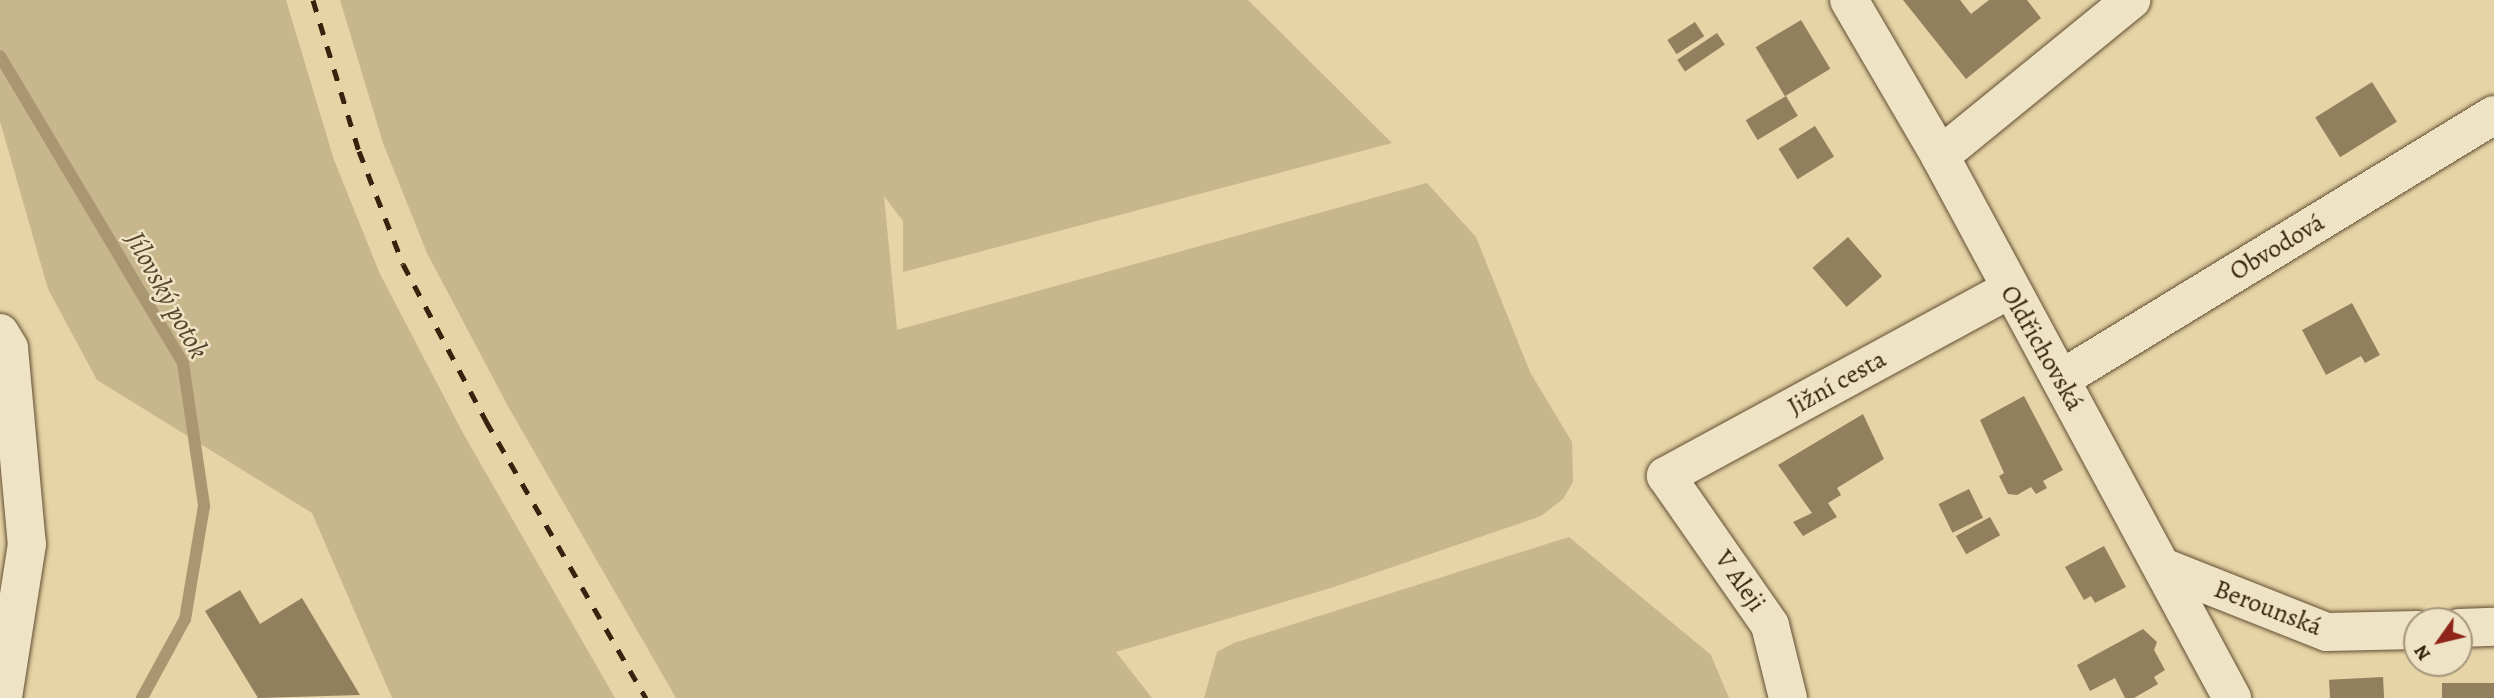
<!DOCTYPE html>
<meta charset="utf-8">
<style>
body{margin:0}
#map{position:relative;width:2494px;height:698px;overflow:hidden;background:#e6d4a6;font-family:Alegreya,serif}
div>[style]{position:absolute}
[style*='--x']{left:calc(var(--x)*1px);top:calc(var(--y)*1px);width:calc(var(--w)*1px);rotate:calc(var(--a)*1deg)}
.green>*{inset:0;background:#c8b68c}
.stream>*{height:12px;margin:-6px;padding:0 6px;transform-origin:6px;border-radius:6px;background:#aa9772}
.building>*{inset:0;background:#927f5d;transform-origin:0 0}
.roads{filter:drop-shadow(0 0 2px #624e33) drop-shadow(0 0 2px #624e33)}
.minor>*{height:38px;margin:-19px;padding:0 19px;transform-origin:19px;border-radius:19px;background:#efe3c5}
.rail>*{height:5px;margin-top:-2.5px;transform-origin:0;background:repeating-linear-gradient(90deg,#36220d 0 12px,transparent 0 24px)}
span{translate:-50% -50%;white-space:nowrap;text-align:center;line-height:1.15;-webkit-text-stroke:5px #efe3c5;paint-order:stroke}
.street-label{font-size:26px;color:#36220d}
.water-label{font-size:28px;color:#59452b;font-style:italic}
.north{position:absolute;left:2403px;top:607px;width:70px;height:70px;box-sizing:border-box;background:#efe3c5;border:2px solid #a5967b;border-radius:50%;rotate:236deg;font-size:19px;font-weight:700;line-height:28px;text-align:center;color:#36220d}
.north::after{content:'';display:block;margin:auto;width:24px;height:32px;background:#8f2418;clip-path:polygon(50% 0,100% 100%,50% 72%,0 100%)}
</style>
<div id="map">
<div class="green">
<i style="clip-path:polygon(0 0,286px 0,334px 160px,380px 274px,463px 433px,615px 698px,392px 698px,312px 513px,97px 380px,48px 289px,0 121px)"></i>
<i style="clip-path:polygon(340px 0,1248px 0,1392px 143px,903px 272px,903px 221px,884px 196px,897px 330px,1427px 183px,1476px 237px,1530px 372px,1572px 442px,1573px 482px,1563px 499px,1541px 516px,1334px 587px,1116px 652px,1152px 698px,676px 698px,509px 408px,427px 253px,383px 143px)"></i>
<i style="clip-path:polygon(1569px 537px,1711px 655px,1729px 698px,1204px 698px,1217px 652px,1234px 643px)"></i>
</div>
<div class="stream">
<i style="--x:0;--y:56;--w:357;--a:59.2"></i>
<i style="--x:183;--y:363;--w:145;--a:81.6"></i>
<i style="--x:204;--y:506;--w:115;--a:99.5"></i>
<i style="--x:185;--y:619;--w:90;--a:118.6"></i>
</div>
<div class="building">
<i style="clip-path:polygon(1903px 0,1960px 0,1971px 14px,1989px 0,2027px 0,2041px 18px,1966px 79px)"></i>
<i style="left:1801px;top:20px;width:57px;height:53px;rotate:59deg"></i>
<i style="left:1695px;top:22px;width:17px;height:33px;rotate:57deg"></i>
<i style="left:1717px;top:33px;width:14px;height:48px;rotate:56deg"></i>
<i style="left:2372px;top:82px;width:47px;height:67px;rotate:58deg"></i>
<i style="left:1786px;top:96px;width:23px;height:47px;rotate:59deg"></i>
<i style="left:1815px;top:126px;width:36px;height:43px;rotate:58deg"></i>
<i style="left:1848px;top:237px;width:52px;height:47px;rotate:49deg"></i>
<i style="clip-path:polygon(2352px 303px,2380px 355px,2365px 363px,2361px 356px,2326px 375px,2302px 330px)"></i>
<i style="clip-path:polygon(2024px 396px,2063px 470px,2043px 481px,2047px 488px,2036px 494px,2031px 487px,2017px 495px,2008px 494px,1999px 476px,2004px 473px,1980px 420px)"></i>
<i style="clip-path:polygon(1863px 414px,1884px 459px,1837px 488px,1841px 495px,1828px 503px,1837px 517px,1803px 536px,1793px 522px,1812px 513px,1778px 465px)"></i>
<i style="left:1969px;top:489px;width:32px;height:34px;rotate:64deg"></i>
<i style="left:1990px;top:517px;width:21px;height:39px;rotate:61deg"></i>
<i style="clip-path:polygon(2104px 546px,2126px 587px,2095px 603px,2091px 596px,2084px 600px,2065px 567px)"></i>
<i style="clip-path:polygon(240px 590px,260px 624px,302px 598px,360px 695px,258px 698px,205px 611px)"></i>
<i style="clip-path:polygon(2143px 629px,2157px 642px,2154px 650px,2165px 670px,2154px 677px,2158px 684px,2134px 698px,2125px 698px,2115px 678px,2090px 691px,2077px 665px)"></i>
<i style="left:2383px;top:677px;width:21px;height:54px;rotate:87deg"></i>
<i style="left:2494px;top:683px;width:15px;height:52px;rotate:90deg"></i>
</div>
<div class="roads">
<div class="minor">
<i style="--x:1849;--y:0;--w:181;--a:59.7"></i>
<i style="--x:1940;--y:156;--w:616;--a:61.69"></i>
<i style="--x:1940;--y:156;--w:247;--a:-39.2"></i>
<i style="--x:0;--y:333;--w:17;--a:59"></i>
<i style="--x:9;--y:348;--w:197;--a:84.8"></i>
<i style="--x:27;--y:544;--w:156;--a:98.9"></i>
<i style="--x:2061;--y:379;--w:507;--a:-31.37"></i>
<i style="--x:2165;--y:568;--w:174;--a:21.6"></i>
<i style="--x:2327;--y:632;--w:90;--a:-1.3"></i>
<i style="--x:2459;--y:628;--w:35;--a:-2"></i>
<i style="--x:1788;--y:698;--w:75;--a:-103.9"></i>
<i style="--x:1770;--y:625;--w:182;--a:-124.9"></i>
<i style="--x:1666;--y:476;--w:389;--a:-28.5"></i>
</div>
</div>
<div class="rail">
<i style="--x:313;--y:0;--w:158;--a:73.1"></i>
<i style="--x:359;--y:151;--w:121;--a:68.7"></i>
<i style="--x:403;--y:264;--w:178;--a:62.1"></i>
<i style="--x:486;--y:421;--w:320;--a:60"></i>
</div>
<div class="street-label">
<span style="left:2277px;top:247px;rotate:-31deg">Obvodová</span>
<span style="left:2042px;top:348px;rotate:60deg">Oldřichovská</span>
<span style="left:1837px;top:383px;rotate:-29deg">Jižní cesta</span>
<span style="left:1740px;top:581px;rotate:55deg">V Aleji</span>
<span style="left:2268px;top:608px;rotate:21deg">Berounská</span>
</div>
<div class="water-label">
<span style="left:167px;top:295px;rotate:61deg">Jílovský potok</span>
</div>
<div class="north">N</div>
</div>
